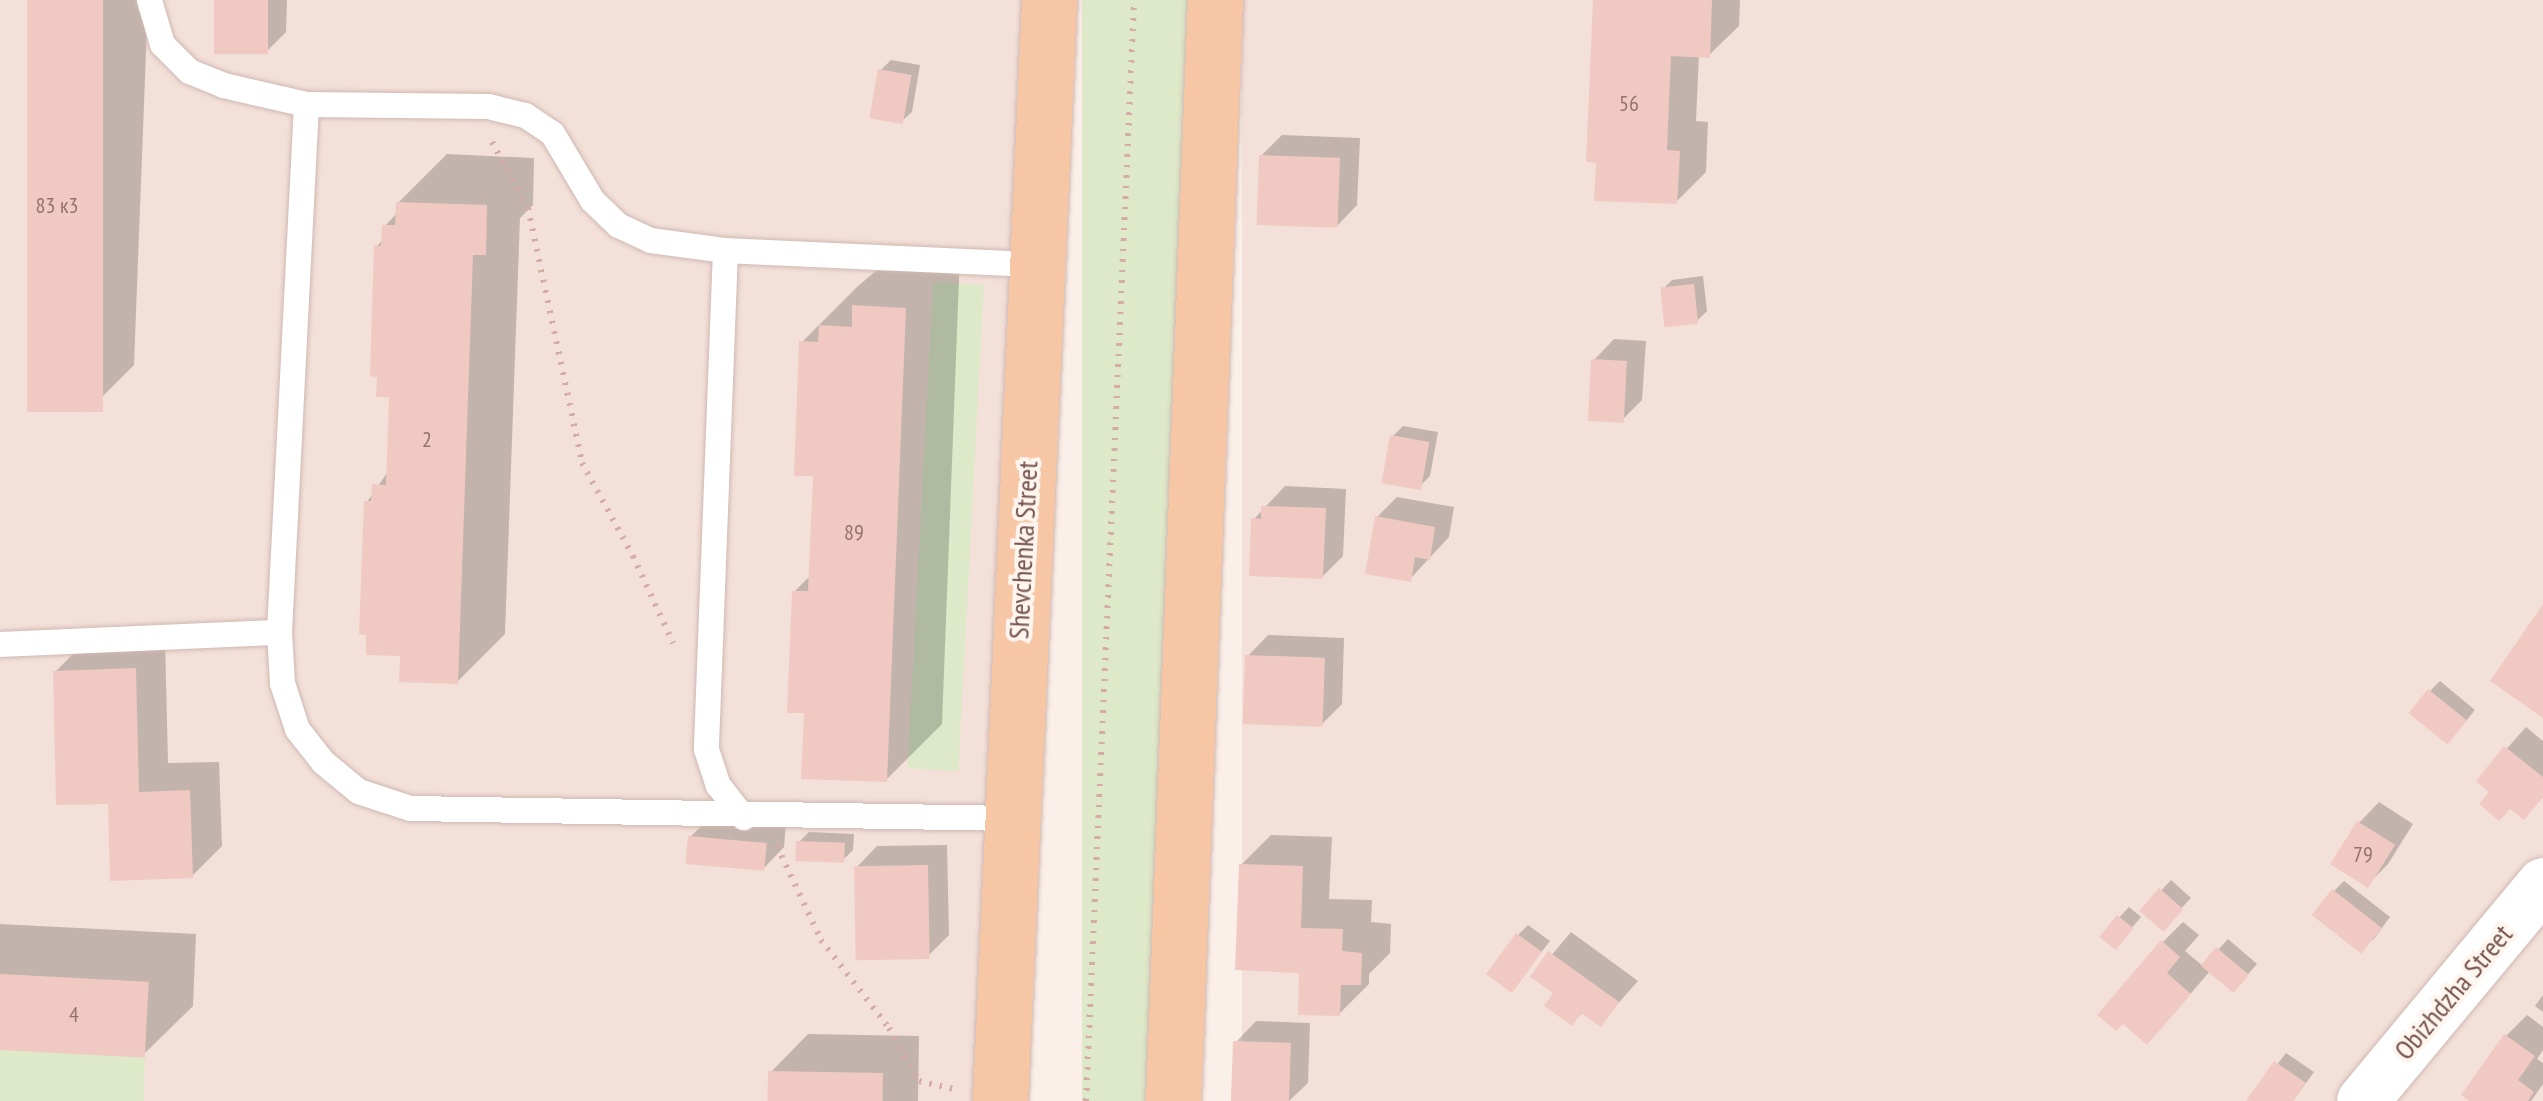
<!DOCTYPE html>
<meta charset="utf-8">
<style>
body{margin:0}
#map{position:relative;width:2543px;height:1101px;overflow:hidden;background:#fbf0e9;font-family:"PT Sans Narrow",sans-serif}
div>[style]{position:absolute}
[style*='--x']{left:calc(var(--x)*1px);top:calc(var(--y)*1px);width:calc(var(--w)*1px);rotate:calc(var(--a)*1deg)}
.residential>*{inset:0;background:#f3e0d8;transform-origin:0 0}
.green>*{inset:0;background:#dde9c8;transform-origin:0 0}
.shadow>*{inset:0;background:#0003}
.building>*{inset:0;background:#f0cac2;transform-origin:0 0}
.path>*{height:6px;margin-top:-3px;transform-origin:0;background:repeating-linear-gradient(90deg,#d5aca5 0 2.5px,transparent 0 10.5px)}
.roads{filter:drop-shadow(0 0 2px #cfb8b2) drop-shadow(0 0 2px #cfb8b2)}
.service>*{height:25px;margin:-12.5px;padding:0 12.5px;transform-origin:12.5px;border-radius:12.5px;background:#fff}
.minor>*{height:52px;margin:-26px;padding:0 26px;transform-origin:26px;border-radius:26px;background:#fff}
.primary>*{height:55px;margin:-27.5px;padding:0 27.5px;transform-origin:27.5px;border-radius:27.5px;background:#f6c6a5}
span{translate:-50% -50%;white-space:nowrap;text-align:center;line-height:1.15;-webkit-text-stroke:8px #fef5ef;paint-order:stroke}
.number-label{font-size:22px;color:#94716b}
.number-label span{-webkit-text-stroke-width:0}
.street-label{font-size:28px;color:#75534e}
</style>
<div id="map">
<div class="residential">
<i style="left:0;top:0;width:1029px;height:1101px"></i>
<i style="left:1242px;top:0;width:1301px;height:1102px"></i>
</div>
<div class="green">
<i style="left:1082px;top:0;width:110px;height:1102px"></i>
<i style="left:933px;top:282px;width:51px;height:487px;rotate:3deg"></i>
<i style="clip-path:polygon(0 1050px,145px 1057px,144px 1101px,0 1101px)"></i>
</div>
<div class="shadow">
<i style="clip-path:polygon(30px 0,148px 0,134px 365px,86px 413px)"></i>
<i style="clip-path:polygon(217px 0,287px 0,286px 32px,266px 52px)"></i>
<i style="clip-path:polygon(1596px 0,1740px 0,1739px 26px,1709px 55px,1699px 55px,1696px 121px,1708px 122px,1706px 172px,1676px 202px)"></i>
<i style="clip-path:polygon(891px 60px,920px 65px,912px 112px,902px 121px,881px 70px)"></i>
<i style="clip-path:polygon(1282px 135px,1360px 138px,1357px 205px,1337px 226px,1261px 156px)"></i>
<i style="clip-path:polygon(447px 154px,534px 158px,533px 205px,520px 218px,505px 634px,457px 682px,367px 502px,389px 470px,391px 395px,377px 246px,384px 239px,385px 226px,398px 212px,398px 203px)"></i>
<i style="clip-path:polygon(911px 251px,960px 253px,942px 724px,886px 780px,806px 711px,794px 592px,812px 574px,816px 474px,802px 342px,857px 287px,877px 270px,890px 271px)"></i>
<i style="clip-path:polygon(1703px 276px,1707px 311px,1697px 321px,1662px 290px,1672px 280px)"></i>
<i style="clip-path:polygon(1614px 339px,1646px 341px,1642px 400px,1621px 421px,1594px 360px)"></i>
<i style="clip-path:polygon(1403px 426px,1438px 432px,1430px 476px,1420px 486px,1393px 436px)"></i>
<i style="clip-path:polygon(1285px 486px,1346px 489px,1343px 556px,1322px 577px,1254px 519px)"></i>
<i style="clip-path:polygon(1397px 497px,1454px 507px,1449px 537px,1410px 579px,1377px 517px)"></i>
<i style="clip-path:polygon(1268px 635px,1344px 638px,1342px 704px,1321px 725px,1248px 656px)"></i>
<i style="clip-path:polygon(165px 640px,168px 763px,219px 762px,222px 846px,192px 876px,111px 801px,55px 672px,85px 642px)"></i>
<i style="clip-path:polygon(2440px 681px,2475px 710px,2457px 732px,2430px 691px)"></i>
<i style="clip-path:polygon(2526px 727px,2543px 741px,2543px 797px,2524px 816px,2479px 780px)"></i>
<i style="clip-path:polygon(2379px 802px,2413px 824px,2388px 864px,2368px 884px,2359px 823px)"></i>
<i style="clip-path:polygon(711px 817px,786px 823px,784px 847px,764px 868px,690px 837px)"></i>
<i style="clip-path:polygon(809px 832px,854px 834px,853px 850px,843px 860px,799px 842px)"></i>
<i style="clip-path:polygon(1271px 835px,1332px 837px,1329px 899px,1372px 900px,1371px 922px,1391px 924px,1390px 953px,1369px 974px,1369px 984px,1339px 1014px,1241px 865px)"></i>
<i style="clip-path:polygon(947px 845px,949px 935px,928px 956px,857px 867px,877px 846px)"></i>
<i style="clip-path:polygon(2171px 880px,2191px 898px,2173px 917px,2143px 910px)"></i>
<i style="clip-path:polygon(2344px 881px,2390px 917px,2373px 940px,2334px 891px)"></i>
<i style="clip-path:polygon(2129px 907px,2141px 917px,2124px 937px,2102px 936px)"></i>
<i style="clip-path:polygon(2183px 922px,2199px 935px,2185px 951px,2203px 966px,2228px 939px,2257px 964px,2243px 980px,2211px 970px,2167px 1021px,2163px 942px)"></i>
<i style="clip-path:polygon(0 924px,196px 934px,193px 1006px,144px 1054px,0 1048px)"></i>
<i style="clip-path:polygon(1528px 925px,1550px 941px,1512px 990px,1518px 935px)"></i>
<i style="clip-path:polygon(1571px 932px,1638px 981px,1600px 1024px,1583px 1012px,1572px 1023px,1557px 993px,1534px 976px)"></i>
<i style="clip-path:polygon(2543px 995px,2543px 1012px,2535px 1006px)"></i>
<i style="clip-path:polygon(2527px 1015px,2543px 1027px,2543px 1050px,2537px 1059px,2543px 1063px,2543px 1084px,2531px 1101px,2474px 1101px,2506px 1036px)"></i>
<i style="clip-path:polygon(1256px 1021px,1310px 1023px,1308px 1083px,1289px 1101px,1233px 1101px,1236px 1042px)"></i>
<i style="clip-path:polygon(808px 1034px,919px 1036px,918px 1101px,770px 1101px,771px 1072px)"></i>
<i style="clip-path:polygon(2286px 1053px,2314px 1072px,2293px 1101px,2249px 1101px)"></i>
</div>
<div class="building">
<i style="left:27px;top:0;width:76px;height:412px"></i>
<i style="left:214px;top:0;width:54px;height:54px"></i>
<i style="clip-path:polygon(1593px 0,1712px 0,1710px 58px,1671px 56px,1667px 150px,1680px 151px,1677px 204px,1594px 201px,1596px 163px,1586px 162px)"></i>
<i style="left:878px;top:69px;width:34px;height:50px;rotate:10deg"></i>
<i style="left:1259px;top:155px;width:81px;height:70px;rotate:2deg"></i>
<i style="clip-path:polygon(396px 202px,487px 205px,486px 255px,473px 255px,458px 684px,399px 682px,400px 656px,366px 655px,366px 635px,359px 634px,364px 501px,371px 501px,372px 484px,386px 485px,389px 397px,376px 397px,377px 377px,370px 376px,374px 245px,381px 246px,382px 225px,395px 225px)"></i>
<i style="left:1694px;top:284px;width:40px;height:34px;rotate:84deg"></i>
<i style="clip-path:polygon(852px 305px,906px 308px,887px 782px,801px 779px,804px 713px,787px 713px,792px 591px,808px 591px,813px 476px,794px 476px,799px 341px,818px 342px,819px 325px,852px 327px)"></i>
<i style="left:1591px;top:359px;width:36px;height:62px;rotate:3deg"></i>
<i style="left:1390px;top:435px;width:40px;height:49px;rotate:10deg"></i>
<i style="clip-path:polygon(1261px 506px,1326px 508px,1323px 579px,1249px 576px,1251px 518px,1261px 519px)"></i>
<i style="clip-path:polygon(1375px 516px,1435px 527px,1430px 560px,1415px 557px,1411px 582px,1365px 574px)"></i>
<i style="clip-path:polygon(2543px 604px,2543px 718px,2490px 681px)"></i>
<i style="left:1245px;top:655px;width:80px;height:69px;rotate:2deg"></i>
<i style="clip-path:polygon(136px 668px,139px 792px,190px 790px,193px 878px,110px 881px,108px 804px,56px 805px,53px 671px)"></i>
<i style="left:2428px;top:689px;width:50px;height:31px;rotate:39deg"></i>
<i style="clip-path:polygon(2504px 746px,2543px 777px,2543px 797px,2524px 820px,2510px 809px,2499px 821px,2479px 804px,2489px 792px,2476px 781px)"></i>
<i style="left:2357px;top:821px;width:45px;height:51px;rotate:32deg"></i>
<i style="left:688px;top:836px;width:79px;height:28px;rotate:5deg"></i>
<i style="left:796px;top:841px;width:49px;height:20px;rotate:2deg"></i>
<i style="clip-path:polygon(1239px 864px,1303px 866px,1301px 928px,1343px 929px,1342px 951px,1362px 953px,1361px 985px,1341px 985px,1340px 1016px,1298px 1015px,1299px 973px,1235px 970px)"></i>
<i style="left:928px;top:865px;width:94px;height:74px;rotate:89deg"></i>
<i style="left:2159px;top:888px;width:32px;height:30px;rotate:41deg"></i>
<i style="left:2332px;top:889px;width:63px;height:33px;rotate:38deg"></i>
<i style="left:2117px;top:915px;width:21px;height:28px;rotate:39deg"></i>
<i style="left:1516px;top:933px;width:32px;height:51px;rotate:36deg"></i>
<i style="clip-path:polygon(2161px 940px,2180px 957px,2167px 973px,2191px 994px,2147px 1045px,2123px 1024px,2116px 1031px,2097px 1015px)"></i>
<i style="left:2216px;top:947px;width:43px;height:24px;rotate:40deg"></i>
<i style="clip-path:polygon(1548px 951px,1619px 1002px,1601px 1027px,1581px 1013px,1572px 1026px,1544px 1006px,1553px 993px,1530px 977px)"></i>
<i style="left:0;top:974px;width:149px;height:76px;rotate:3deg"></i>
<i style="clip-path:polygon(2504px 1034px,2535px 1056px,2518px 1080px,2534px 1092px,2528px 1101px,2469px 1101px,2461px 1095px)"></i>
<i style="left:1233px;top:1041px;width:58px;height:60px;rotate:2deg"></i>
<i style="clip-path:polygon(2274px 1061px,2306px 1083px,2293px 1101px,2246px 1101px)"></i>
<i style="left:768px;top:1071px;width:115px;height:30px;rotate:1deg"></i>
</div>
<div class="path">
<i style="--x:492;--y:142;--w:75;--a:61.4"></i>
<i style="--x:528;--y:208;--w:261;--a:78"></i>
<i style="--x:582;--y:463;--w:106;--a:61.3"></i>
<i style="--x:633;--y:556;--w:96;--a:65.3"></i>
<i style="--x:777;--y:846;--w:104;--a:64.9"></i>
<i style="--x:821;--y:940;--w:111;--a:52.3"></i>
<i style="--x:889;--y:1028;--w:61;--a:60.5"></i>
<i style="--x:919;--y:1081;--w:37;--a:13"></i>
<i style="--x:1086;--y:1101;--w:1102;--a:-87.5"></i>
</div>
<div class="roads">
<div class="service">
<i style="--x:149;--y:0;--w:46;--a:73.5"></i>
<i style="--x:162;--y:44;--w:38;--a:45"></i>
<i style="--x:189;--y:71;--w:37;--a:22"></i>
<i style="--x:223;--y:85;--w:85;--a:12.9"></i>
<i style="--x:306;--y:104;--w:182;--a:0.6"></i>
<i style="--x:488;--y:106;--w:38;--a:14"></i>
<i style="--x:525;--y:115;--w:32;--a:34"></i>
<i style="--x:552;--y:133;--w:78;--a:59.2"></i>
<i style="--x:592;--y:200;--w:36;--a:44"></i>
<i style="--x:618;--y:225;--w:35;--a:25"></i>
<i style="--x:650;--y:240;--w:76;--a:7.6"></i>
<i style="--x:725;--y:250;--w:311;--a:2.6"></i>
<i style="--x:306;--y:104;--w:529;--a:92.93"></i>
<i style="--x:279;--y:632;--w:51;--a:86.6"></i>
<i style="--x:282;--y:683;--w:48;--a:71.9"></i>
<i style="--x:297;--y:729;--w:42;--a:51.8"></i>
<i style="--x:323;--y:762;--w:45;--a:39.6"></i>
<i style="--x:358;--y:791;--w:55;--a:18.1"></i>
<i style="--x:410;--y:808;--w:601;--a:0.95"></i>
<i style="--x:725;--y:250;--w:499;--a:92.2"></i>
<i style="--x:706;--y:749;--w:38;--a:72"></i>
<i style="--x:718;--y:785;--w:41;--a:52"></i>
<i style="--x:0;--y:644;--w:279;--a:-2.5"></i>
</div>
<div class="minor">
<i style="--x:2363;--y:1101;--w:282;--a:-50.3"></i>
</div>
<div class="primary">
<i style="--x:1000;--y:1101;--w:1102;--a:-87.45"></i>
<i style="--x:1173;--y:1101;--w:1102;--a:-87.82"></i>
</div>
</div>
<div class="number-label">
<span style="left:1629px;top:104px">56</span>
<span style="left:57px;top:206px">83 к3</span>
<span style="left:427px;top:440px">2</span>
<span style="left:854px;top:533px">89</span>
<span style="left:2363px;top:855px">79</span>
<span style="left:74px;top:1015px">4</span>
</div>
<div class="street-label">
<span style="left:1023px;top:550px;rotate:-87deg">Shevchenka Street</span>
<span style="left:2453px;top:992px;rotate:-50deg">Obizhdzha Street</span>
</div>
</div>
